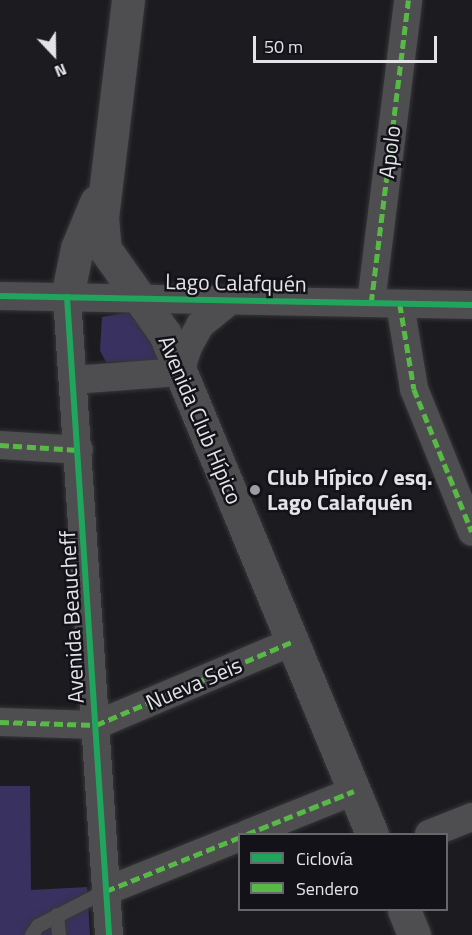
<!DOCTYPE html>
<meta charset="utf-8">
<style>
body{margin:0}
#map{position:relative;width:472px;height:935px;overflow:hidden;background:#1c1c20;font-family:"Titillium Web",sans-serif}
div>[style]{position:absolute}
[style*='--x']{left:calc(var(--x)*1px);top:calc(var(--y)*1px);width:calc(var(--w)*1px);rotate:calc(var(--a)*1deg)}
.green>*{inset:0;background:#393260}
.roads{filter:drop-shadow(0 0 2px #363639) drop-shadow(0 0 2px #363639)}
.lane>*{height:14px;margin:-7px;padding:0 7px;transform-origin:7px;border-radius:7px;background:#4e4e51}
.street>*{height:28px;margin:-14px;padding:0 14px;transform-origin:14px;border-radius:14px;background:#4e4e51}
.secondary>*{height:33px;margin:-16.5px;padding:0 16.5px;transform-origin:16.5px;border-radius:16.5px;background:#4e4e51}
.quiet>*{height:4.5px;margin-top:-2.25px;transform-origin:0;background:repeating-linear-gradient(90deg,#58b947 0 9px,transparent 0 13.5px)}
.cycleway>*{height:6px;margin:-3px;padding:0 3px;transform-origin:3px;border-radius:3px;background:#20a55d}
.dots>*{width:16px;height:16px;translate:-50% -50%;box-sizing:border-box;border:3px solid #121218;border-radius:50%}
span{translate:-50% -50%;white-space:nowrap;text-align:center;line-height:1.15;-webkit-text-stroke:5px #121218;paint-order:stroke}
.street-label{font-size:22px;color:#e4e4e8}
.poi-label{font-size:22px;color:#e4e4e8;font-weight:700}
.left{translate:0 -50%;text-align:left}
.legend{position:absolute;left:238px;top:833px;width:210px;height:78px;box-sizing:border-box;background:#121218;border:2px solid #66666b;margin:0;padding:8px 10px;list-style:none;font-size:18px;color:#e4e4e8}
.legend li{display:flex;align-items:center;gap:12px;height:30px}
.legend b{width:30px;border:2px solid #66666b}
.north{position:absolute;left:24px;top:24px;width:60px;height:60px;-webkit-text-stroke:4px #121218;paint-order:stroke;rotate:158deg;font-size:16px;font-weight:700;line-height:24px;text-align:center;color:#e4e4e8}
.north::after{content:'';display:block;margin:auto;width:21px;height:27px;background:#e4e4e8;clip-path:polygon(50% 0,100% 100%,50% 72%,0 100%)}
.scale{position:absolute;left:253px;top:36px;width:184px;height:27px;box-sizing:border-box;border:3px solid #e4e4e8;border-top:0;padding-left:8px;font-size:18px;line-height:21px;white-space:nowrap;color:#e4e4e8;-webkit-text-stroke:4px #121218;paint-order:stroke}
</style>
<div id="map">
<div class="green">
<i style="clip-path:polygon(136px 311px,161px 361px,106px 362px,100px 351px,102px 317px)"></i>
<i style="clip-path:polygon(0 786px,30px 786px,31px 890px,87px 887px,90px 935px,0 935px)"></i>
</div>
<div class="roads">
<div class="lane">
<i style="--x:57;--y:915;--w:20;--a:84"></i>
<i style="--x:32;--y:935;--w:11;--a:-56"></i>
<i style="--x:38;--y:926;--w:76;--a:-27.2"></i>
</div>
<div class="street">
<i style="--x:0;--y:296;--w:472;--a:1.1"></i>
<i style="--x:67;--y:297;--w:639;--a:86.23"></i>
<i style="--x:371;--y:303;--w:305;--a:-83"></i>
<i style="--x:400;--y:304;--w:86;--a:80.6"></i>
<i style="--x:414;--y:389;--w:154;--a:67.9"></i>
<i style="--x:73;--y:380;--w:107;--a:-4.3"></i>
<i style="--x:180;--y:372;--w:26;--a:-72"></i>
<i style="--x:188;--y:347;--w:25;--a:-61"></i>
<i style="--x:200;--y:325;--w:38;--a:-39"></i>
<i style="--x:0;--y:445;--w:79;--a:3.6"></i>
<i style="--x:0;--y:722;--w:96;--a:1.8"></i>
<i style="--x:96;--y:725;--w:213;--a:-23"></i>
<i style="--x:247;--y:834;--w:115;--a:-21.9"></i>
<i style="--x:429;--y:834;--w:46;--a:-21.6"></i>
<i style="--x:106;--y:891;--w:144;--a:-21.9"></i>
</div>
<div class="secondary">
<i style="--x:128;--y:0;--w:219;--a:96.8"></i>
<i style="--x:102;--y:217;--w:32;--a:85"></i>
<i style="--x:105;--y:249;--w:104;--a:54.8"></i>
<i style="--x:165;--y:334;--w:541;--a:67.51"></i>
<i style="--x:67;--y:297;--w:50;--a:-78.5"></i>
<i style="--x:77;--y:248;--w:50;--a:-67.6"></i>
<i style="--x:404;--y:910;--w:27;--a:68"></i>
</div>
</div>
<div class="quiet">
<i style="--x:371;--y:303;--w:305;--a:-83"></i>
<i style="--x:400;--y:304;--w:86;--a:80.6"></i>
<i style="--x:414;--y:389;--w:154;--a:67.9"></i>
<i style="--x:0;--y:445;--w:79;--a:3.6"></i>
<i style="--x:0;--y:722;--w:96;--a:1.8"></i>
<i style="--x:96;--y:725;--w:213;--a:-23"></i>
<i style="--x:247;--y:834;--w:115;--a:-21.9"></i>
<i style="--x:106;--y:891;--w:144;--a:-21.9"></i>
</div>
<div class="cycleway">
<i style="--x:0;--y:296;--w:472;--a:1.1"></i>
<i style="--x:67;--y:297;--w:639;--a:86.23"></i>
</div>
<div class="dots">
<i style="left:255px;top:490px;background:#9e9ea2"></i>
</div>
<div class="street-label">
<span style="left:390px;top:152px;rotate:-83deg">Apolo</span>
<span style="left:236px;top:283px;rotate:1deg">Lago Calafquén</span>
<span style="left:200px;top:420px;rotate:67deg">Avenida Club Hípico</span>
<span style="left:72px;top:617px;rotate:-93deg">Avenida Beaucheff</span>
<span style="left:194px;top:684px;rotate:-23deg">Nueva Seis</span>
</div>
<div class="poi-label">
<span class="left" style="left:267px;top:490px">Club Hípico / esq.<br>Lago Calafquén</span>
</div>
<ul class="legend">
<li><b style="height:8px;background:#20a55d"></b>Ciclovía</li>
<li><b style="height:8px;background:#58b947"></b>Sendero</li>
</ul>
<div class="north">N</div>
<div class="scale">50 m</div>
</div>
